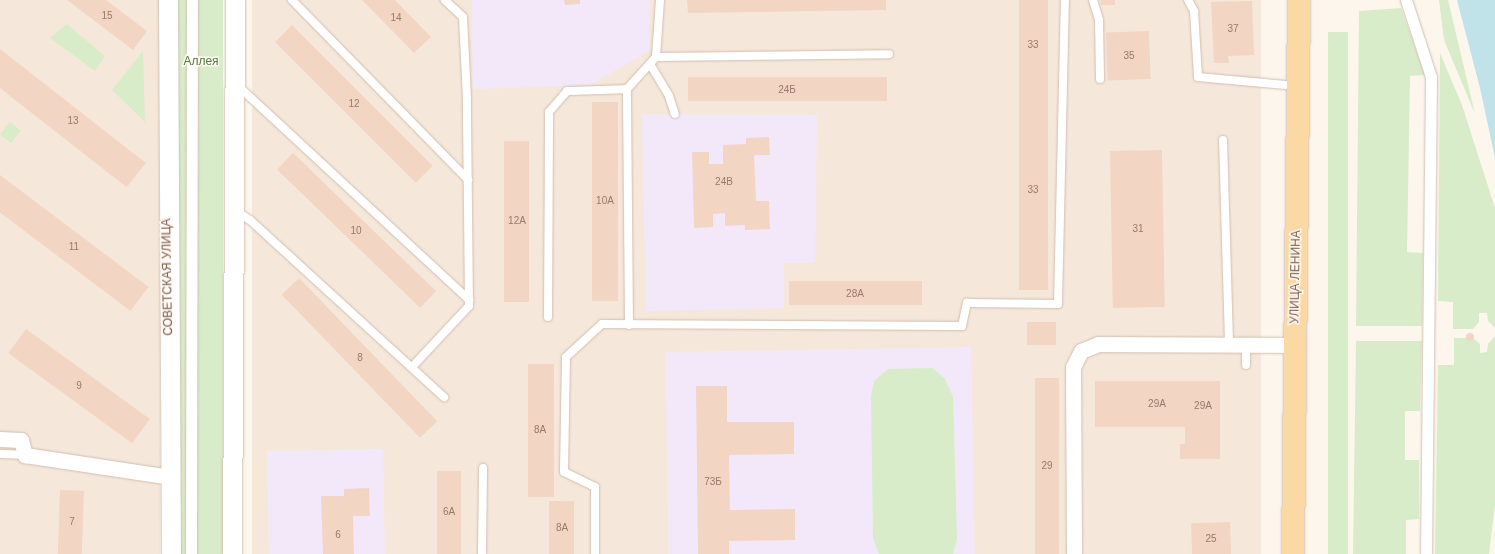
<!DOCTYPE html>
<meta charset="utf-8">
<style>
body{margin:0}
#map{position:relative;width:1495px;height:554px;overflow:hidden;background:#fdf6ec;font-family:Helvetica,sans-serif}
div>[style]{position:absolute}
[style*='--x']{left:calc(var(--x)*1px);top:calc(var(--y)*1px);width:calc(var(--w)*1px);rotate:calc(var(--a)*1deg)}
.residential>*{inset:0;background:#f5e8da;transform-origin:0 0}
.education>*{inset:0;background:#f3e8fa;transform-origin:0 0}
.green>*{inset:0;background:#d8ecc9;transform-origin:0 0}
.water>*{inset:0;background:#bfe3e8}
.building>*{inset:0;background:#f3d5c3;transform-origin:0 0}
.round{border-radius:50%}
.roads{filter:drop-shadow(0 0 1px #d1beb0) drop-shadow(0 0 1px #d1beb0)}
.service>*{height:8px;margin:-4px;padding:0 4px;transform-origin:4px;border-radius:4px;background:#fff}
.pedestrian>*{height:11px;margin:-5.5px;padding:0 5.5px;transform-origin:5.5px;border-radius:5.5px;background:#fff}
.minor>*{height:15px;margin:-7.5px;padding:0 7.5px;transform-origin:7.5px;border-radius:7.5px;background:#fff}
.tertiary>*{height:19px;margin:-9.5px;padding:0 9.5px;transform-origin:9.5px;border-radius:9.5px;background:#fff}
.primary>*{height:22px;margin:-11px;padding:0 11px;transform-origin:11px;border-radius:11px;background:#fbd9a5}
span{translate:-50% -50%;white-space:nowrap;text-align:center;line-height:1.15;-webkit-text-stroke:3px #fffaf3;paint-order:stroke}
.number-label{font-size:10px;color:#987a6a}
.number-label span{-webkit-text-stroke-width:0}
.park-label{font-size:12px;color:#537a41}
.street-label{font-size:12px;color:#7a5c4d}
</style>
<div id="map">
<div class="residential">
<i style="left:0;top:0;width:160px;height:554px"></i>
<i style="left:252px;top:0;width:1009px;height:554px"></i>
</div>
<div class="education">
<i style="clip-path:polygon(472px 0,649px 0,650px 50px,590px 85px,473px 89px)"></i>
<i style="clip-path:polygon(642px 114px,817px 115px,815px 263px,784px 263px,784px 308px,646px 311px)"></i>
<i style="left:971px;top:347px;width:207px;height:306px;rotate:89deg"></i>
<i style="left:383px;top:449px;width:105px;height:116px;rotate:89deg"></i>
</div>
<div class="green">
<i style="left:178px;top:0;width:45px;height:554px"></i>
<i style="clip-path:polygon(1439px 0,1448px 0,1475px 114px,1444px 40px)"></i>
<i style="clip-path:polygon(1401px 8px,1425px 75px,1410px 76px,1407px 252px,1423px 253px,1422px 326px,1356px 326px,1359px 11px)"></i>
<i style="clip-path:polygon(67px 24px,105px 56px,95px 71px,50px 38px)"></i>
<i style="left:1328px;top:32px;width:20px;height:522px"></i>
<i style="clip-path:polygon(143px 51px,145px 122px,112px 90px)"></i>
<i style="clip-path:polygon(1440px 53px,1462px 105px,1495px 208px,1495px 328px,1488px 321px,1487px 313px,1479px 313px,1479px 322px,1473px 329px,1453px 329px,1453px 302px,1438px 301px)"></i>
<i style="left:10px;top:122px;width:14px;height:16px;rotate:39deg"></i>
<i style="clip-path:polygon(1495px 336px,1495px 504px,1489px 554px,1435px 554px,1438px 365px,1454px 365px,1454px 338px,1473px 338px,1480px 344px,1480px 353px,1487px 352px,1488px 344px)"></i>
<i style="clip-path:polygon(1356px 341px,1422px 341px,1420px 411px,1405px 411px,1405px 460px,1419px 460px,1419px 519px,1406px 520px,1406px 554px,1353px 554px)"></i>
<i style="clip-path:polygon(933px 368px,945px 379px,953px 397px,957px 539px,953px 554px,879px 554px,873px 539px,871px 396px,874px 381px,888px 369px)"></i>
</div>
<div class="water">
<i style="clip-path:polygon(1457px 0,1495px 0,1495px 158px,1480px 88px)"></i>
</div>
<div class="building">
<i style="clip-path:polygon(67px 0,106px 0,147px 31px,133px 50px)"></i>
<i style="clip-path:polygon(362px 0,395px 0,431px 37px,414px 53px)"></i>
<i style="clip-path:polygon(564px 0,580px 0,580px 4px,565px 5px)"></i>
<i style="clip-path:polygon(687px 0,886px 0,886px 10px,688px 13px)"></i>
<i style="left:1019px;top:0;width:29px;height:290px"></i>
<i style="left:1101px;top:0;width:14px;height:5px"></i>
<i style="clip-path:polygon(1252px 1px,1254px 55px,1228px 56px,1229px 63px,1214px 63px,1211px 2px)"></i>
<i style="left:292px;top:25px;width:199px;height:24px;rotate:45deg"></i>
<i style="left:1149px;top:31px;width:48px;height:43px;rotate:88deg"></i>
<i style="left:0;top:49px;width:185px;height:31px;rotate:38deg"></i>
<i style="left:887px;top:77px;width:24px;height:199px;rotate:90deg"></i>
<i style="left:592px;top:102px;width:26px;height:199px"></i>
<i style="clip-path:polygon(769px 137px,770px 155px,754px 155px,756px 201px,769px 201px,770px 229px,745px 230px,745px 225px,725px 226px,725px 213px,713px 214px,713px 227px,694px 228px,692px 152px,709px 152px,709px 164px,723px 164px,723px 145px,746px 144px,746px 138px)"></i>
<i style="left:504px;top:141px;width:25px;height:161px"></i>
<i style="left:1162px;top:150px;width:157px;height:52px;rotate:89deg"></i>
<i style="left:293px;top:153px;width:199px;height:23px;rotate:44deg"></i>
<i style="left:0;top:175px;width:186px;height:30px;rotate:37deg"></i>
<i style="left:299px;top:278px;width:199px;height:24px;rotate:46deg"></i>
<i style="left:922px;top:281px;width:24px;height:133px;rotate:90deg"></i>
<i style="left:1027px;top:322px;width:29px;height:23px"></i>
<i style="left:26px;top:329px;width:153px;height:30px;rotate:36deg"></i>
<i class="round" style="left:1466px;top:333px;width:8px;height:8px"></i>
<i style="left:528px;top:364px;width:26px;height:133px"></i>
<i style="left:1035px;top:378px;width:24px;height:176px"></i>
<i style="clip-path:polygon(1095px 381px,1220px 381px,1220px 459px,1180px 459px,1180px 444px,1185px 444px,1185px 427px,1095px 427px)"></i>
<i style="clip-path:polygon(696px 386px,727px 386px,727px 422px,794px 422px,794px 454px,729px 455px,730px 510px,795px 509px,795px 540px,729px 541px,729px 554px,698px 554px)"></i>
<i style="left:437px;top:471px;width:24px;height:83px"></i>
<i style="clip-path:polygon(369px 488px,370px 516px,353px 516px,354px 554px,323px 554px,321px 496px,344px 496px,344px 489px)"></i>
<i style="left:60px;top:490px;width:24px;height:64px;rotate:2deg"></i>
<i style="left:574px;top:501px;width:53px;height:25px;rotate:90deg"></i>
<i style="left:1230px;top:522px;width:32px;height:39px;rotate:88deg"></i>
</div>
<div class="roads">
<div class="service">
<i style="--x:292;--y:0;--w:252;--a:45.6"></i>
<i style="--x:1093;--y:0;--w:21;--a:73"></i>
<i style="--x:1099;--y:20;--w:59;--a:89"></i>
<i style="--x:1188;--y:0;--w:13;--a:61"></i>
<i style="--x:1194;--y:11;--w:66;--a:86.5"></i>
<i style="--x:1198;--y:77;--w:99;--a:5.2"></i>
<i style="--x:656;--y:57;--w:233;--a:-0.7"></i>
<i style="--x:650;--y:64;--w:37;--a:59"></i>
<i style="--x:669;--y:96;--w:19;--a:72"></i>
<i style="--x:236;--y:84;--w:318;--a:42.8"></i>
<i style="--x:1223;--y:140;--w:204;--a:88.3"></i>
<i style="--x:235;--y:210;--w:18;--a:34"></i>
<i style="--x:250;--y:220;--w:263;--a:42.4"></i>
<i style="--x:548;--y:317;--w:205;--a:-89.7"></i>
<i style="--x:549;--y:112;--w:28;--a:-49"></i>
<i style="--x:567;--y:91;--w:60;--a:-1.9"></i>
<i style="--x:629;--y:325;--w:236;--a:-90.5"></i>
<i style="--x:627;--y:89;--w:43;--a:-47.8"></i>
<i style="--x:656;--y:57;--w:57;--a:-86"></i>
<i style="--x:1246;--y:345;--w:20;--a:90"></i>
<i style="--x:413;--y:366;--w:82;--a:-47"></i>
<i style="--x:469;--y:306;--w:207;--a:-90.6"></i>
<i style="--x:467;--y:99;--w:82;--a:-92.8"></i>
<i style="--x:463;--y:17;--w:25;--a:-137"></i>
<i style="--x:0;--y:454;--w:25;--a:2"></i>
<i style="--x:482;--y:554;--w:86;--a:-89.3"></i>
<i style="--x:595;--y:554;--w:67;--a:-90"></i>
<i style="--x:595;--y:487;--w:34;--a:-154"></i>
<i style="--x:564;--y:472;--w:115;--a:-89"></i>
<i style="--x:566;--y:357;--w:49;--a:-42.5"></i>
<i style="--x:602;--y:324;--w:360;--a:0.3"></i>
<i style="--x:962;--y:326;--w:24;--a:-78"></i>
<i style="--x:967;--y:303;--w:91;--a:0.6"></i>
<i style="--x:1058;--y:304;--w:304;--a:-88.7"></i>
</div>
<div class="pedestrian">
<i style="--x:1406;--y:0;--w:81;--a:72"></i>
<i style="--x:1431;--y:77;--w:477;--a:90.6"></i>
<i style="--x:191;--y:554;--w:554;--a:-89.9"></i>
</div>
<div class="minor">
<i style="--x:0;--y:439;--w:21;--a:3"></i>
<i style="--x:21;--y:440;--w:16;--a:75"></i>
<i style="--x:25;--y:455;--w:148;--a:8.6"></i>
<i style="--x:1074;--y:554;--w:187;--a:-90.3"></i>
<i style="--x:1073;--y:367;--w:18;--a:-63"></i>
<i style="--x:1081;--y:351;--w:18;--a:-22"></i>
<i style="--x:1098;--y:344;--w:197;--a:0.3"></i>
</div>
<div class="tertiary">
<i style="--x:168;--y:0;--w:554;--a:89.69"></i>
<i style="--x:232;--y:554;--w:554;--a:-89.69"></i>
</div>
<div class="primary">
<i style="--x:1293;--y:554;--w:554;--a:-89.38"></i>
</div>
</div>
<div class="number-label">
<span style="left:107px;top:16px">15</span>
<span style="left:396px;top:18px">14</span>
<span style="left:1233px;top:29px">37</span>
<span style="left:1033px;top:45px">33</span>
<span style="left:1129px;top:56px">35</span>
<span style="left:787px;top:90px">24Б</span>
<span style="left:354px;top:104px">12</span>
<span style="left:73px;top:121px">13</span>
<span style="left:724px;top:182px">24В</span>
<span style="left:1033px;top:190px">33</span>
<span style="left:605px;top:201px">10А</span>
<span style="left:517px;top:221px">12А</span>
<span style="left:1138px;top:229px">31</span>
<span style="left:356px;top:231px">10</span>
<span style="left:74px;top:247px">11</span>
<span style="left:855px;top:294px">28А</span>
<span style="left:360px;top:358px">8</span>
<span style="left:79px;top:386px">9</span>
<span style="left:1157px;top:404px">29А</span>
<span style="left:1203px;top:406px">29А</span>
<span style="left:540px;top:430px">8А</span>
<span style="left:1047px;top:466px">29</span>
<span style="left:713px;top:482px">73Б</span>
<span style="left:449px;top:512px">6А</span>
<span style="left:72px;top:522px">7</span>
<span style="left:562px;top:528px">8А</span>
<span style="left:338px;top:535px">6</span>
<span style="left:1211px;top:539px">25</span>
</div>
<div class="park-label">
<span style="left:201px;top:62px">Аллея</span>
</div>
<div class="street-label">
<span style="left:168px;top:277px;rotate:-91deg">СОВЕТСКАЯ УЛИЦА</span>
<span style="left:1296px;top:277px;rotate:-89deg">УЛИЦА ЛЕНИНА</span>
</div>
</div>
